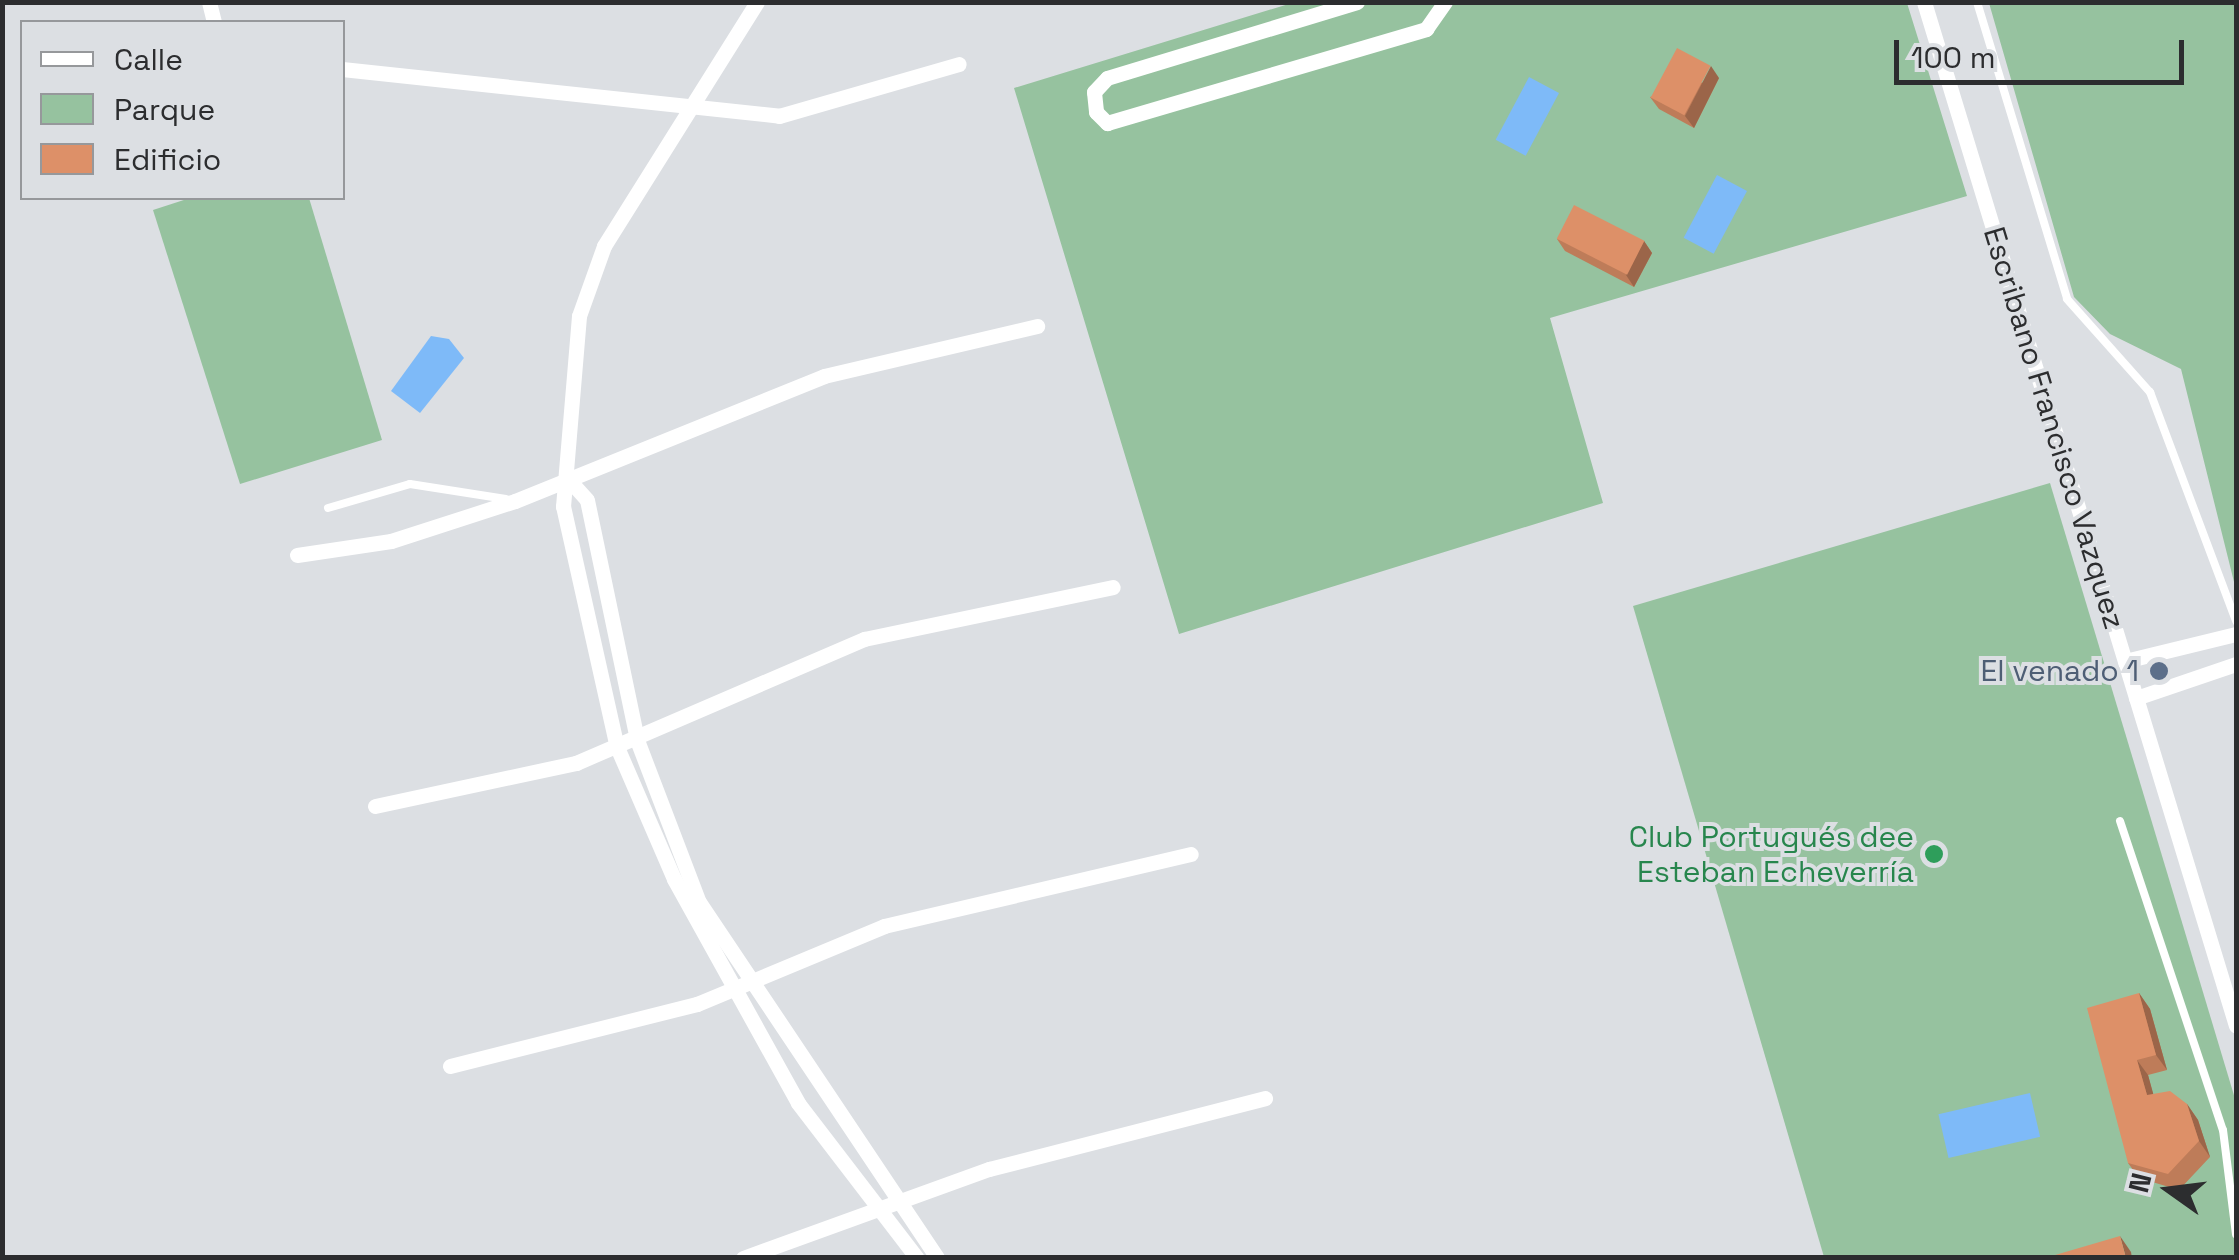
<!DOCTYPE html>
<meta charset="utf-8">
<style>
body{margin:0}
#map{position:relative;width:2239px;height:1260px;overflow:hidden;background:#dcdfe3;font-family:"Space Grotesk",sans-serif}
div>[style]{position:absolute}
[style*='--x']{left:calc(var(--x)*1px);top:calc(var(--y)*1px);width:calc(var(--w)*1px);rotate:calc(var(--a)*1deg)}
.green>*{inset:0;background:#96c29f}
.water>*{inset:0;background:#7ebaf8;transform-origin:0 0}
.service>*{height:8px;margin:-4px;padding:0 4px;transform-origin:4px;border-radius:4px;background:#fff}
.minor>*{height:15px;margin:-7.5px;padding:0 7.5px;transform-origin:7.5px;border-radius:7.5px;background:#fff}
.wall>*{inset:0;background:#be7c59}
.shaded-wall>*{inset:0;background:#9b6549}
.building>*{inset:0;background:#dd9068;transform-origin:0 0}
.dots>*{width:28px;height:28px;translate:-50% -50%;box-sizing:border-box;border:5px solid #dcdfe3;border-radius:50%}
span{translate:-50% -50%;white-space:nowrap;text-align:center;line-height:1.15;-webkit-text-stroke:8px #dcdfe3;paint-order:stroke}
.street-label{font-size:30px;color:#2c2d2f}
.service-label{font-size:30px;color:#4e5e75}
.right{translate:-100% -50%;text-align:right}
.leisure-label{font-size:30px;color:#27864d}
.frame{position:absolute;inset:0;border:5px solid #2c2d2f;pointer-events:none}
.legend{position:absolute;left:20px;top:20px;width:325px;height:180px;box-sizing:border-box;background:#dcdfe3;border:2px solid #96989b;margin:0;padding:12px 18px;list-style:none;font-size:30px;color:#2c2d2f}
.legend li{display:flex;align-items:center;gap:20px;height:50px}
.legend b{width:50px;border:2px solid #96989b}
.north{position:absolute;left:2119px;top:1140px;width:100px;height:100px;-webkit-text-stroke:8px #dcdfe3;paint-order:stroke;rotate:284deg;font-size:28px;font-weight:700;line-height:40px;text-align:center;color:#2c2d2f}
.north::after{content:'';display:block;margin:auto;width:35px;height:45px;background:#2c2d2f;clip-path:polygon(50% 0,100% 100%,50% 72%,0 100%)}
.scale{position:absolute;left:1894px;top:40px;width:290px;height:45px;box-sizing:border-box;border:5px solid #2c2d2f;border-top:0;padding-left:12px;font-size:30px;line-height:35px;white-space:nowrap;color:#2c2d2f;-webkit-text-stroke:8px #dcdfe3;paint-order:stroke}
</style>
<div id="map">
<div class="green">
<i style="clip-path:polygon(1292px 3px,1907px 3px,1967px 196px,1550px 318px,1603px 503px,1179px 634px,1014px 88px)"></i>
<i style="clip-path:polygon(1989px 3px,2236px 3px,2236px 590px,2181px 369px,2110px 334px,2074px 297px)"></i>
<i style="clip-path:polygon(190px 198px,309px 198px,382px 440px,240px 484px,153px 210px)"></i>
<i style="clip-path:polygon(2050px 483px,2236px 1102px,2236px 1257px,1824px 1257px,1633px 606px)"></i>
</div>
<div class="water">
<i style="left:1529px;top:77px;width:34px;height:71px;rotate:28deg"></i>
<i style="left:1717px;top:175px;width:34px;height:71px;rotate:28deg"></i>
<i style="clip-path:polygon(431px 336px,449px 339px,464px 358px,420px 413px,391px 391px)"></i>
<i style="left:2030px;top:1093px;width:45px;height:94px;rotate:77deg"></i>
</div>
<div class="service">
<i style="--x:1977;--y:2;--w:310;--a:73.1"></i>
<i style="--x:2067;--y:299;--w:125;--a:48.3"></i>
<i style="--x:2150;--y:392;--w:245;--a:69.4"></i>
<i style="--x:328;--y:508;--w:85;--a:-16.3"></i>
<i style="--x:410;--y:484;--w:97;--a:8.9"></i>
<i style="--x:2120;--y:821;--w:326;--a:71.6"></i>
<i style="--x:2223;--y:1130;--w:105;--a:82.9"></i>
</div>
<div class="minor">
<i style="--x:209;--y:2;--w:21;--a:76"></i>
<i style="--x:757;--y:2;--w:288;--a:122.1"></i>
<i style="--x:604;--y:246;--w:74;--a:109.7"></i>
<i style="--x:579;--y:316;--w:191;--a:94.8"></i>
<i style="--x:563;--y:506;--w:247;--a:77.4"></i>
<i style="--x:617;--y:747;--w:144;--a:66.6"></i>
<i style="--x:674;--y:879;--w:256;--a:61"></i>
<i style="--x:798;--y:1103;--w:195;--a:52.5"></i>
<i style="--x:1357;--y:2;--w:261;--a:163.1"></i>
<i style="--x:1107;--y:78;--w:19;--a:133"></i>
<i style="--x:1094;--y:92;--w:20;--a:84"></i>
<i style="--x:1096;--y:112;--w:16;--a:45"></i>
<i style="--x:1107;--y:123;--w:333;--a:-16.4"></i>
<i style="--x:1426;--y:29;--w:33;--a:-55"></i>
<i style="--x:1924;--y:2;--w:1070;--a:73.05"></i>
<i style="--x:342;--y:69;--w:440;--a:6.1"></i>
<i style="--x:779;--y:116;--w:187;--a:-16.1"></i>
<i style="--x:570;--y:481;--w:25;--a:48"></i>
<i style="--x:587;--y:500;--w:245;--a:78.2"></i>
<i style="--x:637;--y:740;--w:173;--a:69.1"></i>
<i style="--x:699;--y:902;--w:428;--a:56.2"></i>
<i style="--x:297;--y:555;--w:95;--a:-8.5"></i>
<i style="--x:391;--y:541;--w:130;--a:-17.9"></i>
<i style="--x:515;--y:501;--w:333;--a:-22"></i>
<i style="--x:824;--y:376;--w:219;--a:-13.2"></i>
<i style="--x:2125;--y:661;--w:114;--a:-13.7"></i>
<i style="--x:2136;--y:698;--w:106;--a:-18.8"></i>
<i style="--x:375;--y:806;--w:206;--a:-12.1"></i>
<i style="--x:576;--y:763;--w:314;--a:-23.3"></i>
<i style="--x:864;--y:639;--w:254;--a:-11.8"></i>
<i style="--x:450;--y:1066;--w:255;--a:-14.1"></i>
<i style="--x:697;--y:1004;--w:203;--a:-22.6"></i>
<i style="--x:884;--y:926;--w:315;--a:-13.2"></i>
<i style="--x:743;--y:1258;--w:262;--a:-19.9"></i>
<i style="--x:989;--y:1169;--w:285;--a:-14.4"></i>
</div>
<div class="wall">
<i style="clip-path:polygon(1719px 78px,1694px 128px,1659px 109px,1650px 97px)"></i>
<i style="clip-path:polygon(1557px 239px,1644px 241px,1652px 253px,1634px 287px,1565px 251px)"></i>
<i style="clip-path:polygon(2139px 993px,2150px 1009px,2167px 1070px,2148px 1075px,2153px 1094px,2187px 1104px,2198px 1120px,2210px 1157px,2179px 1190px,2139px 1178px,2128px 1163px)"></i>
</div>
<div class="shaded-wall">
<i style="clip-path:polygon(1711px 66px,1719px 78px,1694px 128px,1685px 116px)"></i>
<i style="clip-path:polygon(1644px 241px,1652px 253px,1634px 287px,1626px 275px)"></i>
<i style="clip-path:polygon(2139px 993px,2150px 1009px,2167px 1070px,2156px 1055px)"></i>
<i style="clip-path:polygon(2137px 1060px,2148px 1075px,2158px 1111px,2147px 1095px)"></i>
<i style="clip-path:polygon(2187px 1104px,2198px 1120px,2210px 1157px,2199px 1141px)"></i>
<i style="clip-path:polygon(2120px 1236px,2131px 1252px,2132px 1258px,2126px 1258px)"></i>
</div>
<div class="building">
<i style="left:1677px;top:48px;width:38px;height:56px;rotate:28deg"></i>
<i style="left:1574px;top:205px;width:79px;height:38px;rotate:27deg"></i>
<i style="clip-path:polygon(2139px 993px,2156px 1055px,2137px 1060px,2147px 1095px,2170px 1091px,2187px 1104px,2199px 1141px,2168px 1174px,2128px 1163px,2087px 1008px)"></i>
<i style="clip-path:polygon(2120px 1236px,2126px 1258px,2045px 1258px)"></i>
</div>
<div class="dots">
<i style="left:2159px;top:671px;background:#5c6f8a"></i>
<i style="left:1934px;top:854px;background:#2e9e5b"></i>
</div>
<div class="street-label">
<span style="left:2054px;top:428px;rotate:73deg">Escribano Francisco Vazquez</span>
</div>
<div class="service-label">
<span class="right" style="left:2139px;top:671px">El venado 1</span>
</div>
<div class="leisure-label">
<span class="right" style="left:1914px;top:854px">Club Portugués dee<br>Esteban Echeverría</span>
</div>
<div class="frame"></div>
<ul class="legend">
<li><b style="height:12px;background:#fff"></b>Calle</li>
<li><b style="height:28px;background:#96c29f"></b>Parque</li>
<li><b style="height:28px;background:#dd9068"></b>Edificio</li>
</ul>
<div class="north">N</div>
<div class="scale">100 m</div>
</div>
